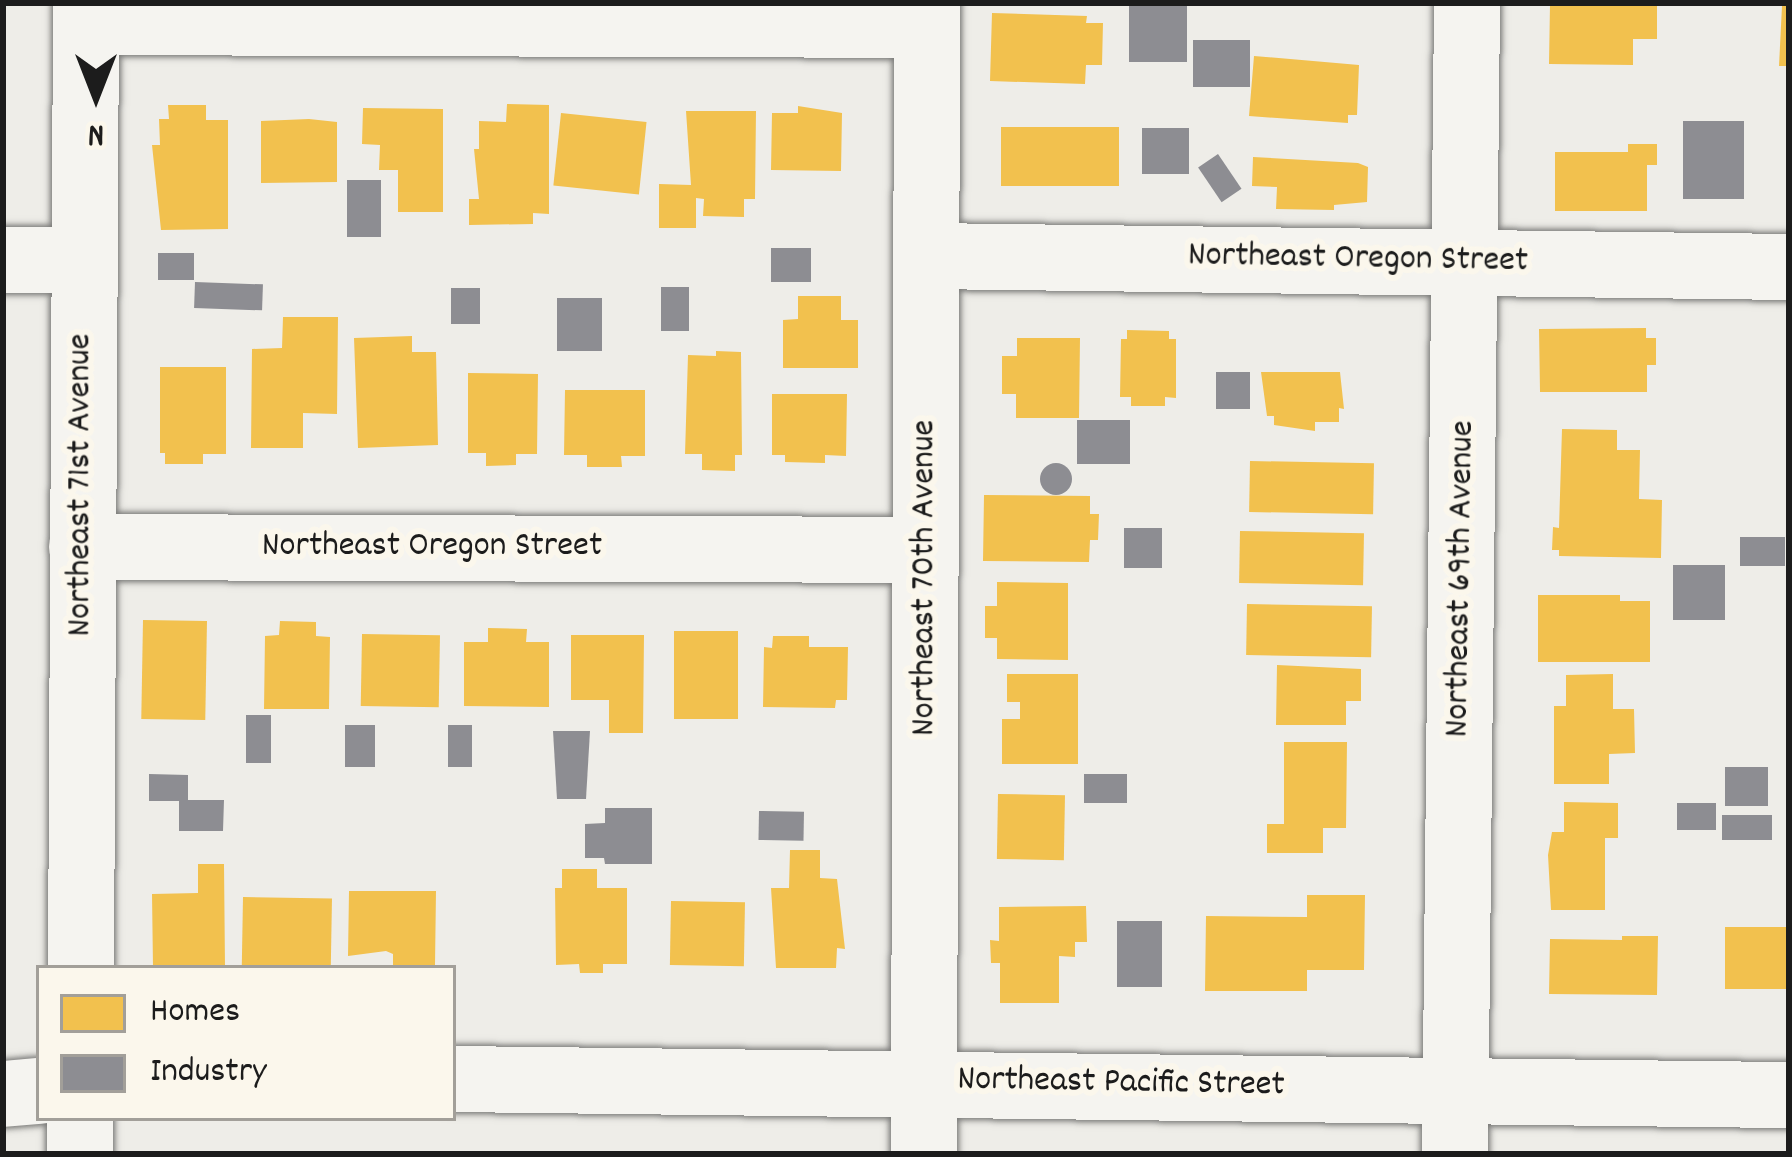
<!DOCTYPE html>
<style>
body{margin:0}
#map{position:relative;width:1792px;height:1157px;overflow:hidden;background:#eeede8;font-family:Dekko,sans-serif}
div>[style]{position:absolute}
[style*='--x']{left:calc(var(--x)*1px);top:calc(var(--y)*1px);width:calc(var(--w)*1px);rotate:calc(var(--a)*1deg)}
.homes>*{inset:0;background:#f2c14e;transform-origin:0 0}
.industry>*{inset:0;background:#8d8d92;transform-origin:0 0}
.round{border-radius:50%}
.roads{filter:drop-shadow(0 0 3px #7a7a78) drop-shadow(0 0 3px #7a7a78)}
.minor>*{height:66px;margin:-33px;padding:0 33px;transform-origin:33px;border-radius:33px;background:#f5f4f0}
span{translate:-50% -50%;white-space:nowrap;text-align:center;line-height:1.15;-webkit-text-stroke:12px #fbf7ec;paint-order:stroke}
.street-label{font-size:36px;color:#1c1c1c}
.frame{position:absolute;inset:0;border:6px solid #1c1c1c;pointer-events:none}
.legend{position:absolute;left:36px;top:965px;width:420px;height:156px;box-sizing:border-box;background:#fbf7ec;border:3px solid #a29f99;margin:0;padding:15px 21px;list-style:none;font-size:36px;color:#1c1c1c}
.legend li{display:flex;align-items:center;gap:24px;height:60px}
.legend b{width:60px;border:3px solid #a29f99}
.north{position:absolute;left:36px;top:36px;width:120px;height:120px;-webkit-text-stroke:9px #fbf7ec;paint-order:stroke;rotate:180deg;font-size:33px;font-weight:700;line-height:48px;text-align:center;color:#1c1c1c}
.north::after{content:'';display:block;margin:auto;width:42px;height:54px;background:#1c1c1c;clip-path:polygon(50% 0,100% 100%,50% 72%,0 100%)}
</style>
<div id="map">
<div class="homes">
<i style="clip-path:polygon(1550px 4px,1657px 4px,1657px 39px,1633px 39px,1633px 65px,1549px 64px)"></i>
<i style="clip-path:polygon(1782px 6px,1789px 6px,1789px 66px,1779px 66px)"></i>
<i style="clip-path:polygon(992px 13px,1087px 16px,1086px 23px,1103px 23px,1102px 65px,1086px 65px,1085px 84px,990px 81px)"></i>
<i style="clip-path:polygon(1254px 56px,1359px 65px,1357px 115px,1348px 115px,1348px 123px,1249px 116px)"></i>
<i style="clip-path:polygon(507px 104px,549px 105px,549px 214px,533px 213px,533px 224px,469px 225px,469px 199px,479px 199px,474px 149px,479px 149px,479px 121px,506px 122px)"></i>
<i style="clip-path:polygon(168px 105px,206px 105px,206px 120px,228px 120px,228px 229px,161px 230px,152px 145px,160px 145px,159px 119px,169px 119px)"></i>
<i style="clip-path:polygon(798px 106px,842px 113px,841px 171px,771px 170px,772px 113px,798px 113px)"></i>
<i style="clip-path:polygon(363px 108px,443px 109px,443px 212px,398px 212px,398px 170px,379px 170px,380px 145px,362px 144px)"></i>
<i style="clip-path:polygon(686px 111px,756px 111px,755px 199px,744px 199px,744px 217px,703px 216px,704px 199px,696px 198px,696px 228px,659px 228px,659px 184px,691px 185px)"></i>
<i style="left:561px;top:113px;width:86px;height:73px;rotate:6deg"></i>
<i style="clip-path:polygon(309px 119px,337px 122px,337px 182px,261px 183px,261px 121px)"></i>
<i style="left:1001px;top:127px;width:118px;height:59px"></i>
<i style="clip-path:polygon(1628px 144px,1657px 144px,1657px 165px,1647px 165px,1647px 211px,1555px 211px,1555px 152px,1628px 152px)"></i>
<i style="clip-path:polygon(1253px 157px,1358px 163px,1368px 167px,1367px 202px,1334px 205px,1334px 210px,1276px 209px,1277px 187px,1252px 186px)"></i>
<i style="clip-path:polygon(798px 296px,841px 296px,841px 320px,858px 320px,858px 368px,783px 368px,783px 320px,798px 319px)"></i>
<i style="clip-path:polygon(283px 317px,338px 317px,337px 414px,303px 413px,303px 448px,251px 448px,252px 349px,282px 348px)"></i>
<i style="clip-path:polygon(1646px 328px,1646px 338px,1656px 338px,1656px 365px,1647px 365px,1647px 392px,1540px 392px,1539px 329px)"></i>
<i style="clip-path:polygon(1127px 330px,1169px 331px,1169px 339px,1176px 339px,1176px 398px,1165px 397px,1165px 406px,1131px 406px,1131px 397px,1120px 397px,1121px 339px,1127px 339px)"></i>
<i style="clip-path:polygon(412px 336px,412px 352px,436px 352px,438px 445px,358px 448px,354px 338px)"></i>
<i style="clip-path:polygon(1017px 338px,1080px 338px,1079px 418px,1016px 418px,1016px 394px,1002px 394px,1002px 356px,1017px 356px)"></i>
<i style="clip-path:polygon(716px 351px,741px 352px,742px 455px,735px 455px,735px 471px,702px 470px,702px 454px,685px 454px,688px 355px,716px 356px)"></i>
<i style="clip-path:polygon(160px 367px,226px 367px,226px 454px,203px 454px,203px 464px,165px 464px,165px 453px,160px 453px)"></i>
<i style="clip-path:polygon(1261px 372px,1340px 372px,1344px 409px,1339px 408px,1339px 422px,1315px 422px,1315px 431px,1274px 425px,1274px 416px,1267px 416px)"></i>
<i style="clip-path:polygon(468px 373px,538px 374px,537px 454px,516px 454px,516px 465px,486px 466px,486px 453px,468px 453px)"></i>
<i style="clip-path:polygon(565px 390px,645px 390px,645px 456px,621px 456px,622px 467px,587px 467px,587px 455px,564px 455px)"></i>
<i style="clip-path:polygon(772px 394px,847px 394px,846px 456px,825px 455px,825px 463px,785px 462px,785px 455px,772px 455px)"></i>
<i style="clip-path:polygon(1562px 429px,1617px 430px,1617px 450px,1640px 450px,1639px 499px,1662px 500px,1661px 558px,1559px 556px,1559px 550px,1552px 550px,1553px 527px,1559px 528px)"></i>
<i style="left:1250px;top:461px;width:124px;height:51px;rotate:1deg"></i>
<i style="clip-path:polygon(984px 495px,1090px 496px,1090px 514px,1099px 514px,1098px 540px,1090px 540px,1089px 562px,983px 561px)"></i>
<i style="left:1240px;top:531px;width:124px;height:52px;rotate:1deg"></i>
<i style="clip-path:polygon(997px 582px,1068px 583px,1068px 660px,997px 659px,997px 638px,985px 638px,985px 606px,997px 606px)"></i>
<i style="clip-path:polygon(1538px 595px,1620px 595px,1620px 601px,1650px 601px,1650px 662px,1538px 662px)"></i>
<i style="left:1247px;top:604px;width:125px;height:51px;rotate:1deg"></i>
<i style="left:143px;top:620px;width:64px;height:99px;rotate:1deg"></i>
<i style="clip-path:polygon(280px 621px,316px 622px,316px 636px,330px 637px,329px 709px,264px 709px,265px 636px,279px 635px)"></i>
<i style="clip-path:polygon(488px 628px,527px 629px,526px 642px,549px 642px,549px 707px,464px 706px,464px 642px,488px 642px)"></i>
<i style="left:674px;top:631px;width:64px;height:88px"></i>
<i style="left:362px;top:634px;width:78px;height:72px;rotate:1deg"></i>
<i style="clip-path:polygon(571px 635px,644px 635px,643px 733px,609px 733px,609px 700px,571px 700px)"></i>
<i style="clip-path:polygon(773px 636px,809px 636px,809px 647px,848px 647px,847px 700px,836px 700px,835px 708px,763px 707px,764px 647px,772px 648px)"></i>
<i style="clip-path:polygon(1277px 665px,1361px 669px,1361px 701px,1346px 701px,1346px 725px,1276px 725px)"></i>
<i style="clip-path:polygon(1007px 674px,1078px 674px,1078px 764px,1002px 764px,1002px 719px,1020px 719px,1020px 702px,1007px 702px)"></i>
<i style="clip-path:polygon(1613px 674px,1613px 709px,1634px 709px,1635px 753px,1609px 754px,1609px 784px,1554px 784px,1554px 706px,1566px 706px,1566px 675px)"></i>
<i style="clip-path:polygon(1284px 742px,1347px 742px,1346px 828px,1323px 828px,1323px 853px,1267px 853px,1267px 824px,1284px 824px)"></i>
<i style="left:998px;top:794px;width:67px;height:65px;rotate:1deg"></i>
<i style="clip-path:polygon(1564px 802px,1618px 803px,1618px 838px,1605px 838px,1605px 910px,1551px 910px,1548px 855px,1552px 832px,1564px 832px)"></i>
<i style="clip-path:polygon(790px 850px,820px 850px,820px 878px,837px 879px,845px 949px,837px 948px,836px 968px,776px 968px,771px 888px,789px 888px)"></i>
<i style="clip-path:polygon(198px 864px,224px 864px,225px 967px,153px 968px,152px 894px,198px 893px)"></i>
<i style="clip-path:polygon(562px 869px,597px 869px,597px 888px,627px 888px,627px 964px,603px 964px,603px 973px,580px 973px,579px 964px,556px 965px,555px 888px,562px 888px)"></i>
<i style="clip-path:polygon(349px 891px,436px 891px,435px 965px,393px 965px,393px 954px,386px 951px,348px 956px)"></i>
<i style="clip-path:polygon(1307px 895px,1365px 895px,1364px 970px,1307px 970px,1307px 991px,1205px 991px,1206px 916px,1307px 917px)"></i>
<i style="left:243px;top:897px;width:89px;height:71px;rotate:1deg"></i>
<i style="left:671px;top:901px;width:74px;height:64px;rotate:1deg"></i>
<i style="clip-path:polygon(1086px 906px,1087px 942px,1075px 942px,1075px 957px,1059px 956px,1059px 1003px,1000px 1003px,1000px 963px,991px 963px,990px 940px,999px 941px,999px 907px)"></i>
<i style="left:1725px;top:927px;width:64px;height:62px"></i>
<i style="clip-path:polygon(1622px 936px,1658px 936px,1657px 995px,1549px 994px,1550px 939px,1622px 940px)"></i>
</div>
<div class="industry">
<i style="left:1129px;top:6px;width:58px;height:56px"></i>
<i style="left:1193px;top:40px;width:57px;height:47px"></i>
<i style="left:1683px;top:121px;width:61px;height:78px"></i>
<i style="left:1142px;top:128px;width:47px;height:46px"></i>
<i style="left:1218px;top:154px;width:42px;height:24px;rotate:56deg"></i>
<i style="left:347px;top:180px;width:34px;height:57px"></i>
<i style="left:771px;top:248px;width:40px;height:34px"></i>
<i style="left:158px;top:253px;width:36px;height:27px"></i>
<i style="left:195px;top:282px;width:68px;height:26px;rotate:2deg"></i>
<i style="left:661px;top:287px;width:28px;height:44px"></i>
<i style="left:451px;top:288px;width:29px;height:36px"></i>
<i style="left:557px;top:298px;width:45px;height:53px"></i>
<i style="left:1216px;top:372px;width:34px;height:37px"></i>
<i style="left:1077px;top:420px;width:53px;height:44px"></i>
<i class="round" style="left:1040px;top:463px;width:32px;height:32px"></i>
<i style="left:1124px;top:528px;width:38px;height:40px"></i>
<i style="left:1740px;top:537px;width:45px;height:29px"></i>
<i style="left:1673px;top:565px;width:52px;height:55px"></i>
<i style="left:246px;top:715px;width:25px;height:48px"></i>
<i style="left:345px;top:725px;width:30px;height:42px"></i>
<i style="left:448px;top:725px;width:24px;height:42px"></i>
<i style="clip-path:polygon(553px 731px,590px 731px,586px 799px,557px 799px)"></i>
<i style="left:1725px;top:767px;width:43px;height:39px"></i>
<i style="clip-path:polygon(149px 774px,188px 775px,188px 800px,224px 800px,223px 831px,179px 831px,179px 801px,149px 801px)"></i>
<i style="left:1084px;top:774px;width:43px;height:29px"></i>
<i style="left:1677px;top:803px;width:39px;height:27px"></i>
<i style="clip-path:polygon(605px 808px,652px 808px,652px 864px,605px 864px,604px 858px,585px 858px,585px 824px,605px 823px)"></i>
<i style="left:759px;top:811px;width:45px;height:29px;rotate:1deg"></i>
<i style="left:1722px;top:815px;width:50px;height:25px"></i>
<i style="left:1117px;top:921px;width:45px;height:66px"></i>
</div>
<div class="roads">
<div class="minor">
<i style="--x:86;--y:22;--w:841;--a:0.2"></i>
<i style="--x:927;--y:256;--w:862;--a:0.73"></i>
<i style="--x:3;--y:260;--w:81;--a:0"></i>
<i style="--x:82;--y:547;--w:844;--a:0.2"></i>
<i style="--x:81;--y:968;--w:965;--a:-89.7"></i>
<i style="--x:453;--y:1079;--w:1336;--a:0.69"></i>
<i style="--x:3;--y:1094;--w:36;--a:-5"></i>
<i style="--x:80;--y:1154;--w:36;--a:-90"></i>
<i style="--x:924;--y:1154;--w:1151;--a:-89.85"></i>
<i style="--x:1455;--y:1154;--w:1151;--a:-89.4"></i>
</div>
</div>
<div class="street-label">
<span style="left:1358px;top:260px;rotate:1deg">Northeast Oregon Street</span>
<span style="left:82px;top:485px;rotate:-90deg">Northeast 71st Avenue</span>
<span style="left:432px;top:548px">Northeast Oregon Street</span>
<span style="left:926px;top:578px;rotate:-90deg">Northeast 70th Avenue</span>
<span style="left:1462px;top:579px;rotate:-89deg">Northeast 69th Avenue</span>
<span style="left:1121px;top:1084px;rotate:1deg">Northeast Pacific Street</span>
</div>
<div class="frame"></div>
<ul class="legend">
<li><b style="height:33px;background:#f2c14e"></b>Homes</li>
<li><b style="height:33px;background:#8d8d92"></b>Industry</li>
</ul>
<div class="north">N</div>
</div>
